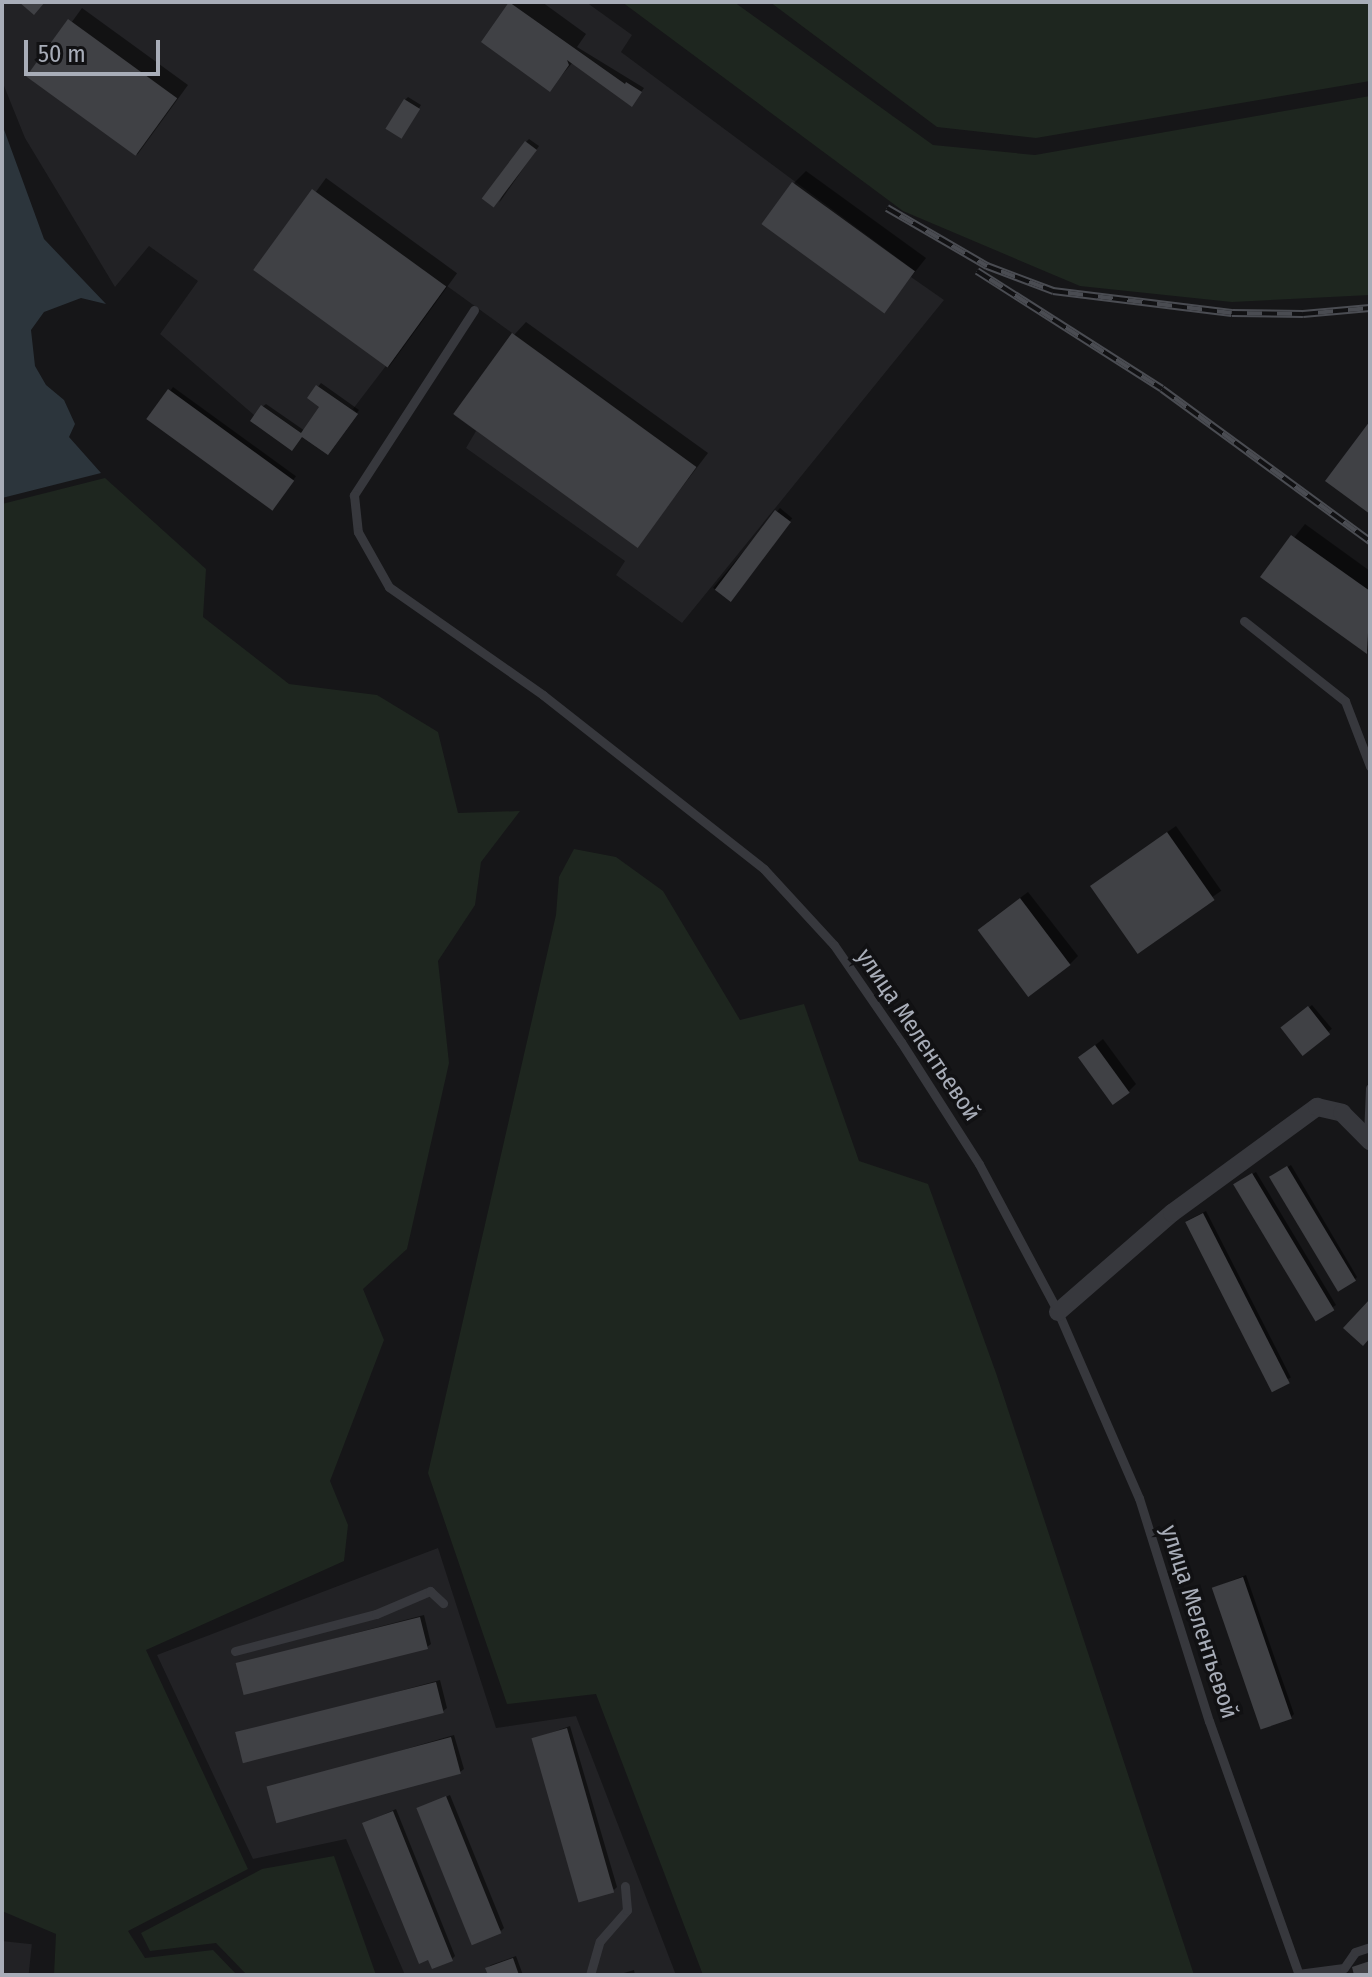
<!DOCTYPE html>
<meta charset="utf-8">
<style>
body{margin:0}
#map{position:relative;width:1372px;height:1977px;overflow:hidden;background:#161618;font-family:"Fira Sans Condensed",sans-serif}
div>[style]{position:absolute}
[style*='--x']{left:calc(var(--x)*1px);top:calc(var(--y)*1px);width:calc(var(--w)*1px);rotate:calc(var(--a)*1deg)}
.built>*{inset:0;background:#222225;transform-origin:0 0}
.green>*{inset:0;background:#1e261f}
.water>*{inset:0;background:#2c353c}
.shadow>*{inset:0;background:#0007;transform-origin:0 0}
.building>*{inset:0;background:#404145;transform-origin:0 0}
.service>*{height:9px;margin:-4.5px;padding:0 4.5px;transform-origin:4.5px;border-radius:4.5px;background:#37383d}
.minor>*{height:18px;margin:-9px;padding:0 9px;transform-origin:9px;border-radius:9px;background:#37383d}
.rail>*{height:8px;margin-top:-4px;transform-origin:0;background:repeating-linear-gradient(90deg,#111113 0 15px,#4a4c52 0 30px);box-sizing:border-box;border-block:2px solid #4a4c52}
span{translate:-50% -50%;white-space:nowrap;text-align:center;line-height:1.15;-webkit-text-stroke:7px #111113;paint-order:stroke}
.street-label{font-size:24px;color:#a8adb8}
.frame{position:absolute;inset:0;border:4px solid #a8adb8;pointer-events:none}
.scale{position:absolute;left:24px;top:40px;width:136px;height:36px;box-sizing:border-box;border:4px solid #a8adb8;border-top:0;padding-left:10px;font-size:24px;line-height:28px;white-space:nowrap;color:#a8adb8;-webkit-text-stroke:6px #111113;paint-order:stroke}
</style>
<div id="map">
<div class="built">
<i style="clip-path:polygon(2px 2px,586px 2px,632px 35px,621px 52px,915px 271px,911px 277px,944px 300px,682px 623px,616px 575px,625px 561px,466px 448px,476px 431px,454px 415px,512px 333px,447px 286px,353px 409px,358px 414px,328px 455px,302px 437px,254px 415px,160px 334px,198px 281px,149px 246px,115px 287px,25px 138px,2px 81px)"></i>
<i style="clip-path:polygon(438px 1548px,496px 1728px,576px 1716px,676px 1975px,405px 1975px,346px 1839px,253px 1859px,157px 1655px)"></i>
<i style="left:2px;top:1941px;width:30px;height:34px;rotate:6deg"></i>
</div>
<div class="green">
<i style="clip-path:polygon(622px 2px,734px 2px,933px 145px,1035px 155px,1370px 96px,1370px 295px,1232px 302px,1080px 286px,903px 211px)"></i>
<i style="clip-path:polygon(770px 2px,1370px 2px,1370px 81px,1036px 138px,937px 127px)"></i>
<i style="clip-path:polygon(105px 478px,206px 569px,203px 617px,289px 684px,377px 695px,438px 732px,458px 813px,520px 811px,481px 862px,475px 905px,438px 961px,449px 1063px,407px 1249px,363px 1289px,384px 1340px,330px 1481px,348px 1525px,344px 1561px,146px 1650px,248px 1869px,128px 1931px,145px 1958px,213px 1950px,237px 1975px,54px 1975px,56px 1934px,2px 1911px,2px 504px)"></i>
<i style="clip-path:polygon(574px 849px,616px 857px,663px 891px,740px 1020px,804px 1004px,859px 1161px,928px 1184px,996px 1373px,1194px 1975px,703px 1975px,596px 1694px,507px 1704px,428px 1473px,556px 915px,559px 877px)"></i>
<i style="clip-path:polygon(334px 1856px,376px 1975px,247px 1975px,216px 1943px,150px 1951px,141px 1933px,262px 1869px)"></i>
</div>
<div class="water">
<i style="clip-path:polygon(2px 124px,44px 239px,106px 304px,81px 298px,44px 312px,31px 330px,35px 366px,46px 385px,64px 400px,75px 424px,69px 437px,101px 473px,2px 498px)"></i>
</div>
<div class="shadow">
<i style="clip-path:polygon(512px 2px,542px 2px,586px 34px,577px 47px,644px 88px,635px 101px,573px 62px,550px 89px,483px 41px)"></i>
<i style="left:82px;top:8px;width:131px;height:86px;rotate:36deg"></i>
<i style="clip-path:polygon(408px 97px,421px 105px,404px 133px,405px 100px)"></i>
<i style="clip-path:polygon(529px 139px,539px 146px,499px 203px,526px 142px)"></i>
<i style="clip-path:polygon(806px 171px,926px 258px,885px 310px,794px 183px)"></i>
<i style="left:326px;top:178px;width:162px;height:116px;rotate:36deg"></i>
<i style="clip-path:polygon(526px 322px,708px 453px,638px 545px,514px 335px)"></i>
<i style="clip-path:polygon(321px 383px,359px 410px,328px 452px,262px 407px,266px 404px,305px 431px,322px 406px,310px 397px)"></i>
<i style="left:173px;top:387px;width:152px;height:39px;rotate:36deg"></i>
<i style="left:780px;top:508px;width:16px;height:104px;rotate:40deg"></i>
<i style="clip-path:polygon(1305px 524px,1370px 571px,1370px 649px,1367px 652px,1263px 577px)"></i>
<i style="left:1176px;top:826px;width:79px;height:103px;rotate:55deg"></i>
<i style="clip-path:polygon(1028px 892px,1078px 956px,1070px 964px,988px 922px)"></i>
<i style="left:1312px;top:1005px;width:31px;height:38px;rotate:50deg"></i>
<i style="clip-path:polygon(1103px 1039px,1136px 1084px,1128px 1092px,1089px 1050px)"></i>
<i style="clip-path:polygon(1291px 1165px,1357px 1277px,1354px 1280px,1275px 1174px)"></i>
<i style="clip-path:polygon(1256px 1172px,1336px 1305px,1315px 1319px,1238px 1182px)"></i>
<i style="left:1206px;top:1211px;width:187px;height:22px;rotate:63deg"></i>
<i style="clip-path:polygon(1246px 1575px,1294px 1714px,1291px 1717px,1214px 1588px)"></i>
<i style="clip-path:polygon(424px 1615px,431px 1644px,427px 1647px,238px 1664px)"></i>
<i style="clip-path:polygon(440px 1680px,447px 1708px,443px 1711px,238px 1735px)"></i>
<i style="clip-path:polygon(570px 1726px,617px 1887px,614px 1890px,534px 1739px)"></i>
<i style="clip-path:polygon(454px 1735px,464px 1769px,460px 1772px,269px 1789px)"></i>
<i style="clip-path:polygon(450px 1795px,504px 1928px,501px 1931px,419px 1809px)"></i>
<i style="clip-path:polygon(396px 1809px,455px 1956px,452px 1959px,365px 1823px)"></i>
<i style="clip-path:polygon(516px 1956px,523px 1975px,490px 1975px,487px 1968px,491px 1965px)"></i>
<i style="clip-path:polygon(634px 1970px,635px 1975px,617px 1975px)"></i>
</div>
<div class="building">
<i style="clip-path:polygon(19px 2px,45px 2px,34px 15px)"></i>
<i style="clip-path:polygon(509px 2px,625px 84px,626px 82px,642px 92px,632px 107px,567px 60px,569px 65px,550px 92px,481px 42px)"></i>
<i style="left:68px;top:19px;width:135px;height:71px;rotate:36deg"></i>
<i style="left:404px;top:99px;width:19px;height:35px;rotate:32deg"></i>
<i style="left:525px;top:141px;width:15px;height:72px;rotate:37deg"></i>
<i style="left:792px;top:182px;width:152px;height:52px;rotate:36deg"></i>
<i style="left:312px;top:189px;width:166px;height:100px;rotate:36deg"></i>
<i style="left:512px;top:333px;width:228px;height:100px;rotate:36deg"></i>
<i style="clip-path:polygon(316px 385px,358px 414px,328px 455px,302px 437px,292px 451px,250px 421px,261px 405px,301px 433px,319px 407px,307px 398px)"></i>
<i style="left:168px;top:389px;width:156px;height:37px;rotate:36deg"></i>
<i style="clip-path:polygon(1370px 421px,1370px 514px,1325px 481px)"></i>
<i style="left:775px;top:510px;width:20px;height:100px;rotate:37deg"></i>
<i style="clip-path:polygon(1291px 535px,1370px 591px,1367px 654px,1260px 577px)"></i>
<i style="left:1167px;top:832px;width:83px;height:94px;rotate:55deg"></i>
<i style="left:1020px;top:898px;width:84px;height:53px;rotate:53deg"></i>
<i style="left:1308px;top:1006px;width:36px;height:35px;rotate:52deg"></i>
<i style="left:1095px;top:1045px;width:59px;height:21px;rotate:54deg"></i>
<i style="left:1287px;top:1166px;width:134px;height:21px;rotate:59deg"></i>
<i style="left:1252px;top:1173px;width:160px;height:22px;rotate:59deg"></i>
<i style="left:1203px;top:1213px;width:191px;height:20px;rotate:63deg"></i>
<i style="clip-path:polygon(1370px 1299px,1370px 1338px,1363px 1346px,1343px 1328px)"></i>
<i style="left:1243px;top:1577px;width:150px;height:33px;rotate:71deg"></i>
<i style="left:420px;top:1617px;width:33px;height:190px;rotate:76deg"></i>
<i style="left:436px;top:1682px;width:32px;height:207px;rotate:76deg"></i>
<i style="left:567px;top:1728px;width:171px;height:37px;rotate:74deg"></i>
<i style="left:451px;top:1737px;width:38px;height:191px;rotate:75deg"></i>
<i style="left:446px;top:1796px;width:148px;height:32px;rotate:68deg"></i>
<i style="clip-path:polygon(393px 1811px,453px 1961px,432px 1969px,428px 1960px,419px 1964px,362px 1823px)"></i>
<i style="clip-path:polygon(513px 1958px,519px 1975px,488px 1975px,485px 1968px)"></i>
<i style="clip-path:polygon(1370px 1961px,1370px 1975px,1354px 1975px,1352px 1967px)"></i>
</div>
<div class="service">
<i style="--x:474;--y:310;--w:221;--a:123"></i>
<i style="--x:354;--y:495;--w:37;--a:84"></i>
<i style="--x:358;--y:532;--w:63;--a:60.6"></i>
<i style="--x:389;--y:587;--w:188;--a:35"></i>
<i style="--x:543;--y:695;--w:281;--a:38.2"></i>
<i style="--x:764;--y:869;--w:103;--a:47.4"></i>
<i style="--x:834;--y:945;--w:118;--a:55.4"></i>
<i style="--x:901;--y:1042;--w:145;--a:57.4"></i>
<i style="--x:979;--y:1164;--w:168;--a:61.9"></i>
<i style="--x:1058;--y:1312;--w:203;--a:66.5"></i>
<i style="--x:1139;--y:1498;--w:234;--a:72.6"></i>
<i style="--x:1209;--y:1721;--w:269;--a:70.5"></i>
<i style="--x:1244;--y:621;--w:129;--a:38.4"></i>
<i style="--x:1345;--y:701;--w:70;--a:69"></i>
<i style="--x:1368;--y:1136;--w:48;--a:-87.6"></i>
<i style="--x:235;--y:1651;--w:146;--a:-14.7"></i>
<i style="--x:376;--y:1614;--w:59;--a:-23.1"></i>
<i style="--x:430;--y:1591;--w:18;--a:43"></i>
<i style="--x:1298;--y:1974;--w:46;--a:-7.4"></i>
<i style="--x:1344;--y:1968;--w:19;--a:-55"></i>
<i style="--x:1355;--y:1952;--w:16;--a:-18"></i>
<i style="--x:590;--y:1975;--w:35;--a:-74"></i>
<i style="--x:600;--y:1941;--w:41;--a:-48.9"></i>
<i style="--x:627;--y:1910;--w:24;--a:-95"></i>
</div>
<div class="minor">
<i style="--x:1058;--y:1312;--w:151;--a:-41"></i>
<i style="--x:1172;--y:1213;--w:180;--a:-36.2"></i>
<i style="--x:1317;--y:1107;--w:26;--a:13"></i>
<i style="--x:1342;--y:1113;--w:40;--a:45"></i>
</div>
<div class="rail">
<i style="--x:887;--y:208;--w:116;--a:30.1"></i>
<i style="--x:987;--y:266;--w:71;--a:20.7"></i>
<i style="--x:1053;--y:291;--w:180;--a:7"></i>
<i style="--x:1232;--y:313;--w:71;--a:0.8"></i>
<i style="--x:1303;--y:314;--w:67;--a:-5.1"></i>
<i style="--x:977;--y:271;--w:219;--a:32.5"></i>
<i style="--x:1162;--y:389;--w:258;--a:36.2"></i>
</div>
<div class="street-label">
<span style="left:918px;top:1035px;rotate:56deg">улица Мелентьевой</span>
<span style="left:1199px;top:1622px;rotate:72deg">улица Мелентьевой</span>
</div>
<div class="frame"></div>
<div class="scale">50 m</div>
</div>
